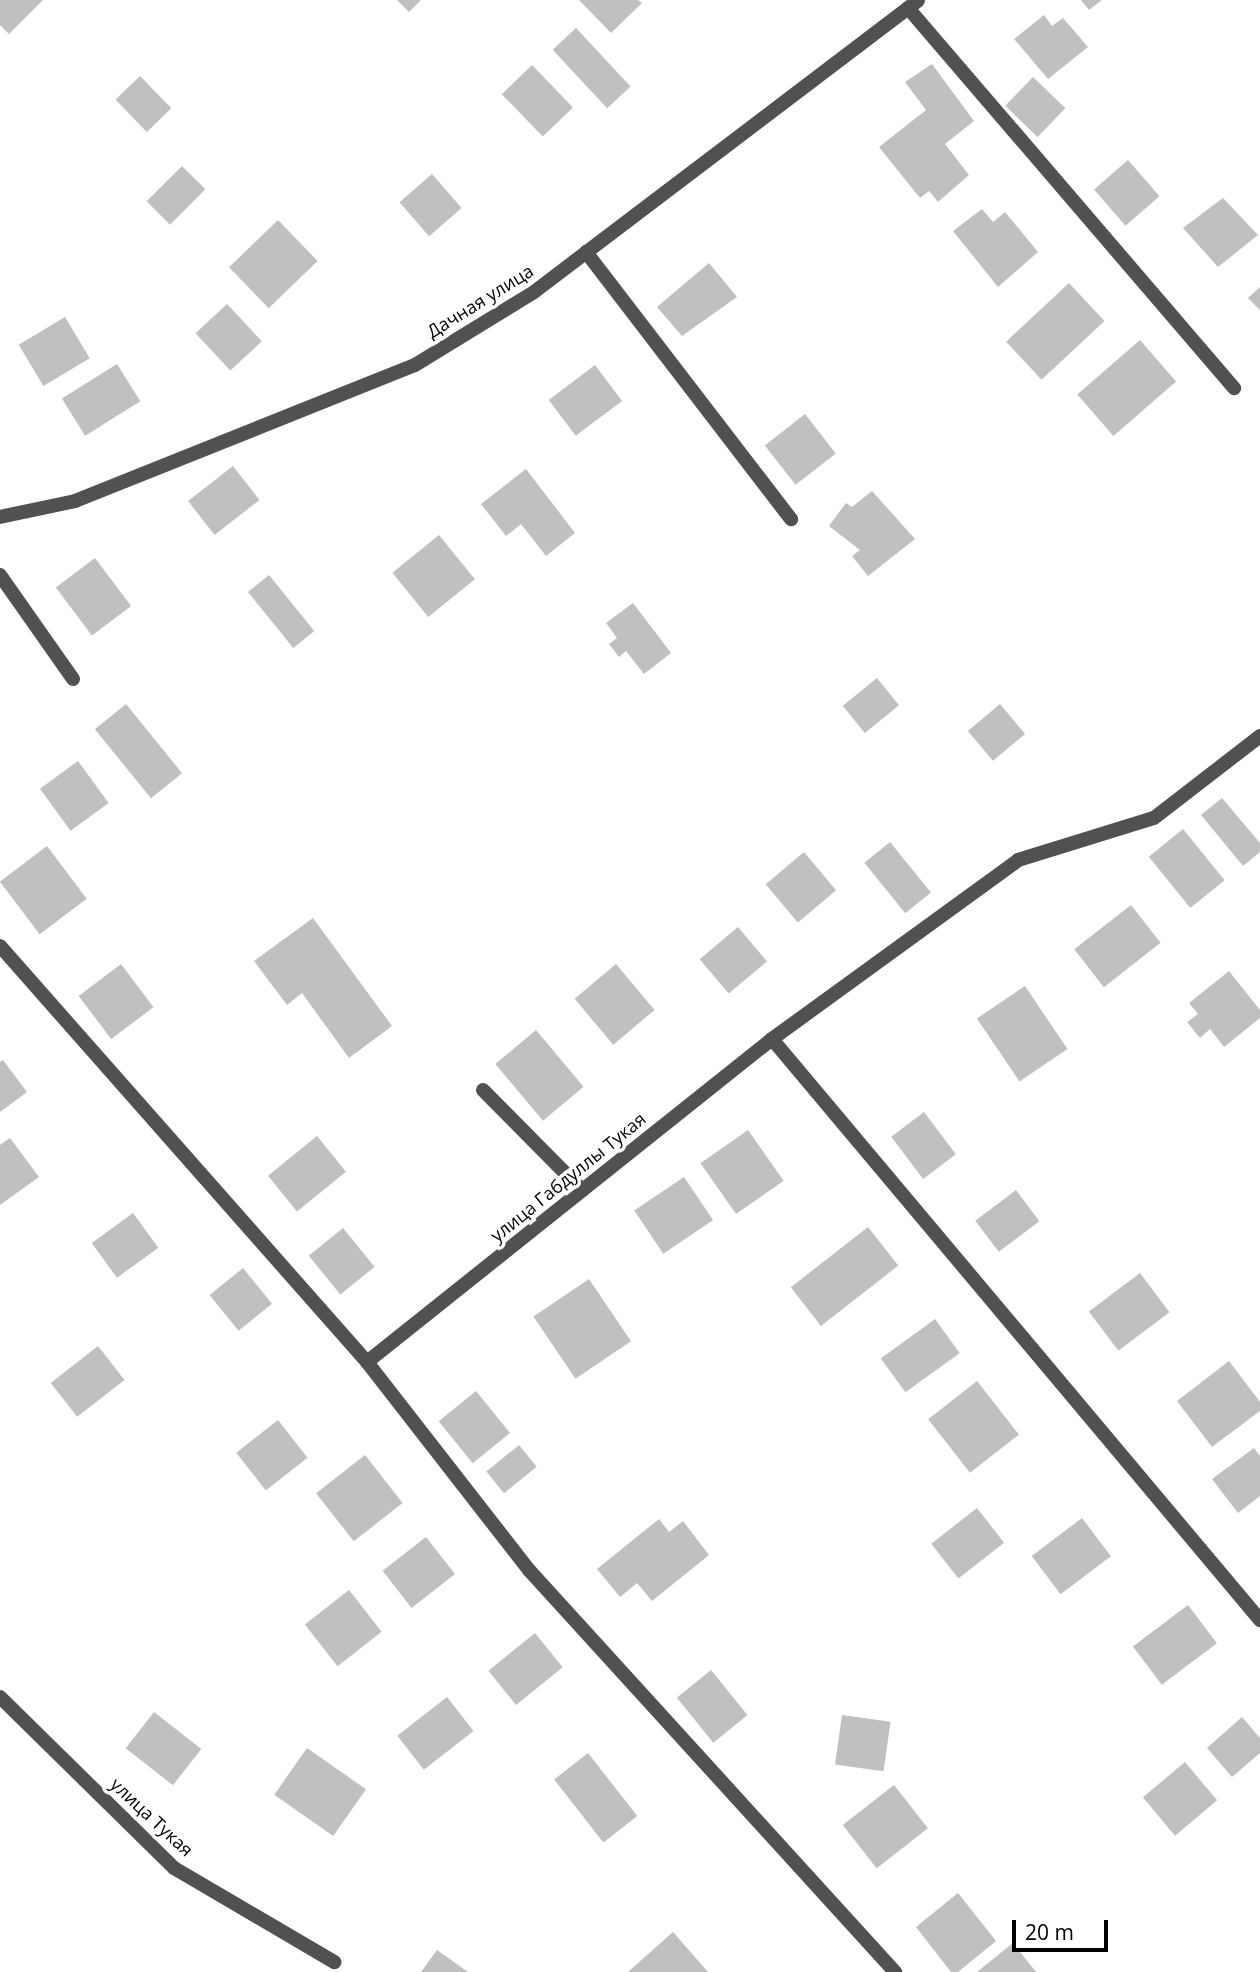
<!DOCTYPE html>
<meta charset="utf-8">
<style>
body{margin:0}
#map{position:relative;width:1260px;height:1972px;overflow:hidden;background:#fff;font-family:"Open Sans",sans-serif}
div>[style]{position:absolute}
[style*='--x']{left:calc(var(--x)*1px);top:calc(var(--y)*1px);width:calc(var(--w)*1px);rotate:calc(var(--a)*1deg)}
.building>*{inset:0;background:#c0c0c0;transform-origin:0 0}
.service>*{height:14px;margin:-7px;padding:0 7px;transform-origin:7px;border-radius:7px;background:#515151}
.minor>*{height:14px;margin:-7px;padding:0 7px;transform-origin:7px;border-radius:7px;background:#515151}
span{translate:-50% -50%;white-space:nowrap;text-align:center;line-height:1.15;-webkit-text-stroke:7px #fff;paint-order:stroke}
.street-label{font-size:18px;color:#000}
.scale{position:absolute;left:1012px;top:1920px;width:96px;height:32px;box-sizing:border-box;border:4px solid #000;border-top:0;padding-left:9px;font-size:21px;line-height:24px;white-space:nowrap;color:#000;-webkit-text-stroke:5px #fff;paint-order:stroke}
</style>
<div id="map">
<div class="building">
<i style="clip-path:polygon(0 0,43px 0,9px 34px,0 25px)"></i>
<i style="clip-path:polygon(397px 0,421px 0,409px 12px)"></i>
<i style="clip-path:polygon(579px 0,638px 0,642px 3px,611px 33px)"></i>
<i style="clip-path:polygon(1081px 0,1102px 0,1089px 10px)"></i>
<i style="clip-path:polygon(1044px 15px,1052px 26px,1063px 18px,1088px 47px,1048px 79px,1014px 39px)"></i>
<i style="left:576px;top:28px;width:80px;height:32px;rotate:47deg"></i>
<i style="clip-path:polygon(932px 64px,974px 121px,945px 144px,969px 175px,938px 202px,929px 191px,920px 198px,879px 147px,926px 110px,905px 82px)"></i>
<i style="left:532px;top:65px;width:59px;height:42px;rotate:46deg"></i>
<i style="left:140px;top:76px;width:45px;height:34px;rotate:46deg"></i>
<i style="left:1033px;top:77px;width:45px;height:40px;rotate:44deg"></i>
<i style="left:1128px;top:160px;width:48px;height:45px;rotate:49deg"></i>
<i style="left:182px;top:166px;width:33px;height:50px;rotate:45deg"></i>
<i style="left:432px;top:174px;width:45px;height:43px;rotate:49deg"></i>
<i style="clip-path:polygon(1223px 198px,1258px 235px,1218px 267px,1183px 228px)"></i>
<i style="clip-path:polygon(982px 209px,993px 222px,1005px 212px,1038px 252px,998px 287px,953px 231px)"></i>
<i style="left:278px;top:220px;width:57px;height:68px;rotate:46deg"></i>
<i style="clip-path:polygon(709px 263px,737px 297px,682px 336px,657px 307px)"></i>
<i style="left:1069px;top:283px;width:52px;height:86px;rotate:47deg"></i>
<i style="clip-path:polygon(1260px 287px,1260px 310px,1248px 298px)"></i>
<i style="left:227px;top:304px;width:51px;height:43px;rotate:47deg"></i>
<i style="left:65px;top:317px;width:48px;height:54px;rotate:59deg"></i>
<i style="left:1140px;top:340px;width:55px;height:83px;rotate:49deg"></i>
<i style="left:117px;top:364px;width:44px;height:65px;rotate:58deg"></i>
<i style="left:595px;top:365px;width:45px;height:58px;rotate:53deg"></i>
<i style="left:805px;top:414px;width:50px;height:51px;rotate:52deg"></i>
<i style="left:233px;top:466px;width:43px;height:57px;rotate:52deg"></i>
<i style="clip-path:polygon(526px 469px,575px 533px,546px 556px,521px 524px,506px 536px,481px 504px)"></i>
<i style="clip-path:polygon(872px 491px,915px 539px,868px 576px,852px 556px,860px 550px,829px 526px,846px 503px,852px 507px)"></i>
<i style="left:439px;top:535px;width:57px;height:60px;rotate:51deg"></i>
<i style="left:95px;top:558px;width:60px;height:49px;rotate:53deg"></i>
<i style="left:269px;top:575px;width:72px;height:27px;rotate:51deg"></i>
<i style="clip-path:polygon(633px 603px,671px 653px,644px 674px,626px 651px,619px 657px,609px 644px,617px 638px,606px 623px)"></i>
<i style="left:877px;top:678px;width:35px;height:44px;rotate:51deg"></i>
<i style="left:126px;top:704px;width:89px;height:40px;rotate:51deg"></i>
<i style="left:1000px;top:704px;width:39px;height:42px;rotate:50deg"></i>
<i style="left:78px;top:761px;width:52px;height:47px;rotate:54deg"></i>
<i style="clip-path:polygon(1222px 798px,1260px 843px,1260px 852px,1243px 866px,1201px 815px)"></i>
<i style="left:1183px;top:829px;width:66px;height:44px;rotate:51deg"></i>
<i style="left:890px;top:842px;width:65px;height:33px;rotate:51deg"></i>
<i style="left:47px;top:846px;width:66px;height:59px;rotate:53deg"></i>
<i style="left:804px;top:852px;width:50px;height:50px;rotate:50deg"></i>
<i style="left:1131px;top:905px;width:48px;height:72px;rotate:52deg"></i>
<i style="clip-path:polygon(313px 918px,392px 1026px,349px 1058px,302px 993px,287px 1005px,254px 961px)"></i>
<i style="left:738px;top:927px;width:45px;height:50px;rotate:50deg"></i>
<i style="left:121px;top:964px;width:54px;height:53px;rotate:53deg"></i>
<i style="left:616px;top:964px;width:60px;height:54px;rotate:50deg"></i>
<i style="clip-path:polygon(1229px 971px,1260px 1010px,1260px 1018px,1224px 1047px,1210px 1029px,1200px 1038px,1187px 1022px,1198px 1014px,1189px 1003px)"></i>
<i style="left:1025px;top:986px;width:76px;height:58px;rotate:56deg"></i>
<i style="left:536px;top:1030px;width:74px;height:53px;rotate:50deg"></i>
<i style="clip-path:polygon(3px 1060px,27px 1092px,0 1112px,0 1062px)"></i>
<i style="left:924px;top:1112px;width:53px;height:41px;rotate:53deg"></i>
<i style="left:748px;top:1130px;width:62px;height:58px;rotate:55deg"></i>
<i style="left:317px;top:1136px;width:46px;height:63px;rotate:51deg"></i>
<i style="clip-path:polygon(10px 1138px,39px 1177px,0 1205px,0 1145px)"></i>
<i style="left:684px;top:1177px;width:52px;height:60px;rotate:56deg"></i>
<i style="left:1016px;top:1190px;width:39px;height:51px;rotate:53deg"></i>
<i style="left:133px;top:1213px;width:43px;height:51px;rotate:54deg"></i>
<i style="left:868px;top:1227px;width:49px;height:98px;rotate:52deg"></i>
<i style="left:343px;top:1228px;width:50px;height:44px;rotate:51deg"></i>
<i style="left:243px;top:1268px;width:46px;height:43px;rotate:51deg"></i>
<i style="left:1140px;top:1273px;width:49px;height:64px;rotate:53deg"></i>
<i style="left:589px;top:1279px;width:75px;height:67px;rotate:56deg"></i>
<i style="left:935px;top:1319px;width:42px;height:67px;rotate:54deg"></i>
<i style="left:98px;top:1346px;width:43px;height:60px;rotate:52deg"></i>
<i style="clip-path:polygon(1229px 1361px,1260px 1402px,1260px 1411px,1212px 1447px,1177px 1401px)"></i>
<i style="left:977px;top:1381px;width:68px;height:62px;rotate:52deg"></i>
<i style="left:476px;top:1391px;width:54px;height:48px;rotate:51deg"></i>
<i style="left:278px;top:1420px;width:48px;height:53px;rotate:52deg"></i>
<i style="left:519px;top:1445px;width:28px;height:42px;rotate:51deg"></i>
<i style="clip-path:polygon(1254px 1448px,1260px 1456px,1260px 1496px,1238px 1513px,1212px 1479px)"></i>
<i style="left:365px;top:1455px;width:61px;height:62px;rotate:52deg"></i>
<i style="left:977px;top:1508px;width:44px;height:58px;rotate:52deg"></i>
<i style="left:1082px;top:1518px;width:48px;height:63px;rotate:53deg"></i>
<i style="clip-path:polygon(659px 1519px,669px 1532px,683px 1521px,709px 1555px,652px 1601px,637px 1583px,620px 1597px,597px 1569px)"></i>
<i style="left:426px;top:1537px;width:47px;height:55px;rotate:52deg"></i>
<i style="left:349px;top:1590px;width:53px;height:56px;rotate:52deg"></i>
<i style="left:1188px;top:1605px;width:48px;height:69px;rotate:53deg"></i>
<i style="left:535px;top:1633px;width:44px;height:60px;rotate:51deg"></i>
<i style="left:711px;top:1670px;width:58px;height:44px;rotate:51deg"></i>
<i style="left:447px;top:1697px;width:43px;height:63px;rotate:52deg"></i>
<i style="left:154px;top:1712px;width:60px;height:46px;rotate:38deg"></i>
<i style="left:842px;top:1715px;width:49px;height:50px;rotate:8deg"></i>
<i style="clip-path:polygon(1242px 1717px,1260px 1738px,1260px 1753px,1232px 1777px,1207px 1748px)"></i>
<i style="left:307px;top:1748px;width:72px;height:57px;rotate:35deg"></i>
<i style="left:588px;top:1753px;width:80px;height:43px;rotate:52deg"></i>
<i style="left:1185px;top:1762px;width:50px;height:55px;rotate:50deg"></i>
<i style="left:894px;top:1785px;width:55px;height:65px;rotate:52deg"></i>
<i style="clip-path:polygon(958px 1893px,996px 1941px,958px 1972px,951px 1972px,916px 1927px)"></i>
<i style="clip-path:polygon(673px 1932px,708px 1972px,628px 1972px)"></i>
<i style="clip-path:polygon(1013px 1943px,1036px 1972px,977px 1972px)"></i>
<i style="clip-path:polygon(437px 1950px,468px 1972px,421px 1972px)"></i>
</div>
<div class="service">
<i style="--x:586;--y:252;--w:337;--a:52.5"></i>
<i style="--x:0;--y:575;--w:127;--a:54.9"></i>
<i style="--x:483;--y:1090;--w:141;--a:45.3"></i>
</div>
<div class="minor">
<i style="--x:908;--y:8;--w:501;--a:49.37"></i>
<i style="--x:0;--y:517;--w:77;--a:-12"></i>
<i style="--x:75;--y:501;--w:366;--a:-21.8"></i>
<i style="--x:415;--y:365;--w:140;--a:-31.5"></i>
<i style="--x:534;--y:292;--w:482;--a:-37.2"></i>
<i style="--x:0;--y:946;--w:555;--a:48.58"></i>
<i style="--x:367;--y:1362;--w:518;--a:-38.57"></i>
<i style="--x:772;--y:1039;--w:304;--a:-36"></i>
<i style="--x:1018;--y:860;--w:142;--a:-17.2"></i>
<i style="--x:1154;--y:818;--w:134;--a:-37.7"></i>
<i style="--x:772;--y:1039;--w:759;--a:49.97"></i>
<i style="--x:367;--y:1362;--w:264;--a:52.1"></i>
<i style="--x:529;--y:1570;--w:544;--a:47.68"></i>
<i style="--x:0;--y:1697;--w:244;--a:44.5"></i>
<i style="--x:174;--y:1868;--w:186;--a:30.4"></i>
</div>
<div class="street-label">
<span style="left:480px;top:301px;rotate:-32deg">Дачная улица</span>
<span style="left:568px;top:1177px;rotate:-39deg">улица Габдуллы Тукая</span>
<span style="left:152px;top:1817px;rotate:43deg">улица Тукая</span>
</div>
<div class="scale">20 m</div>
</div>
